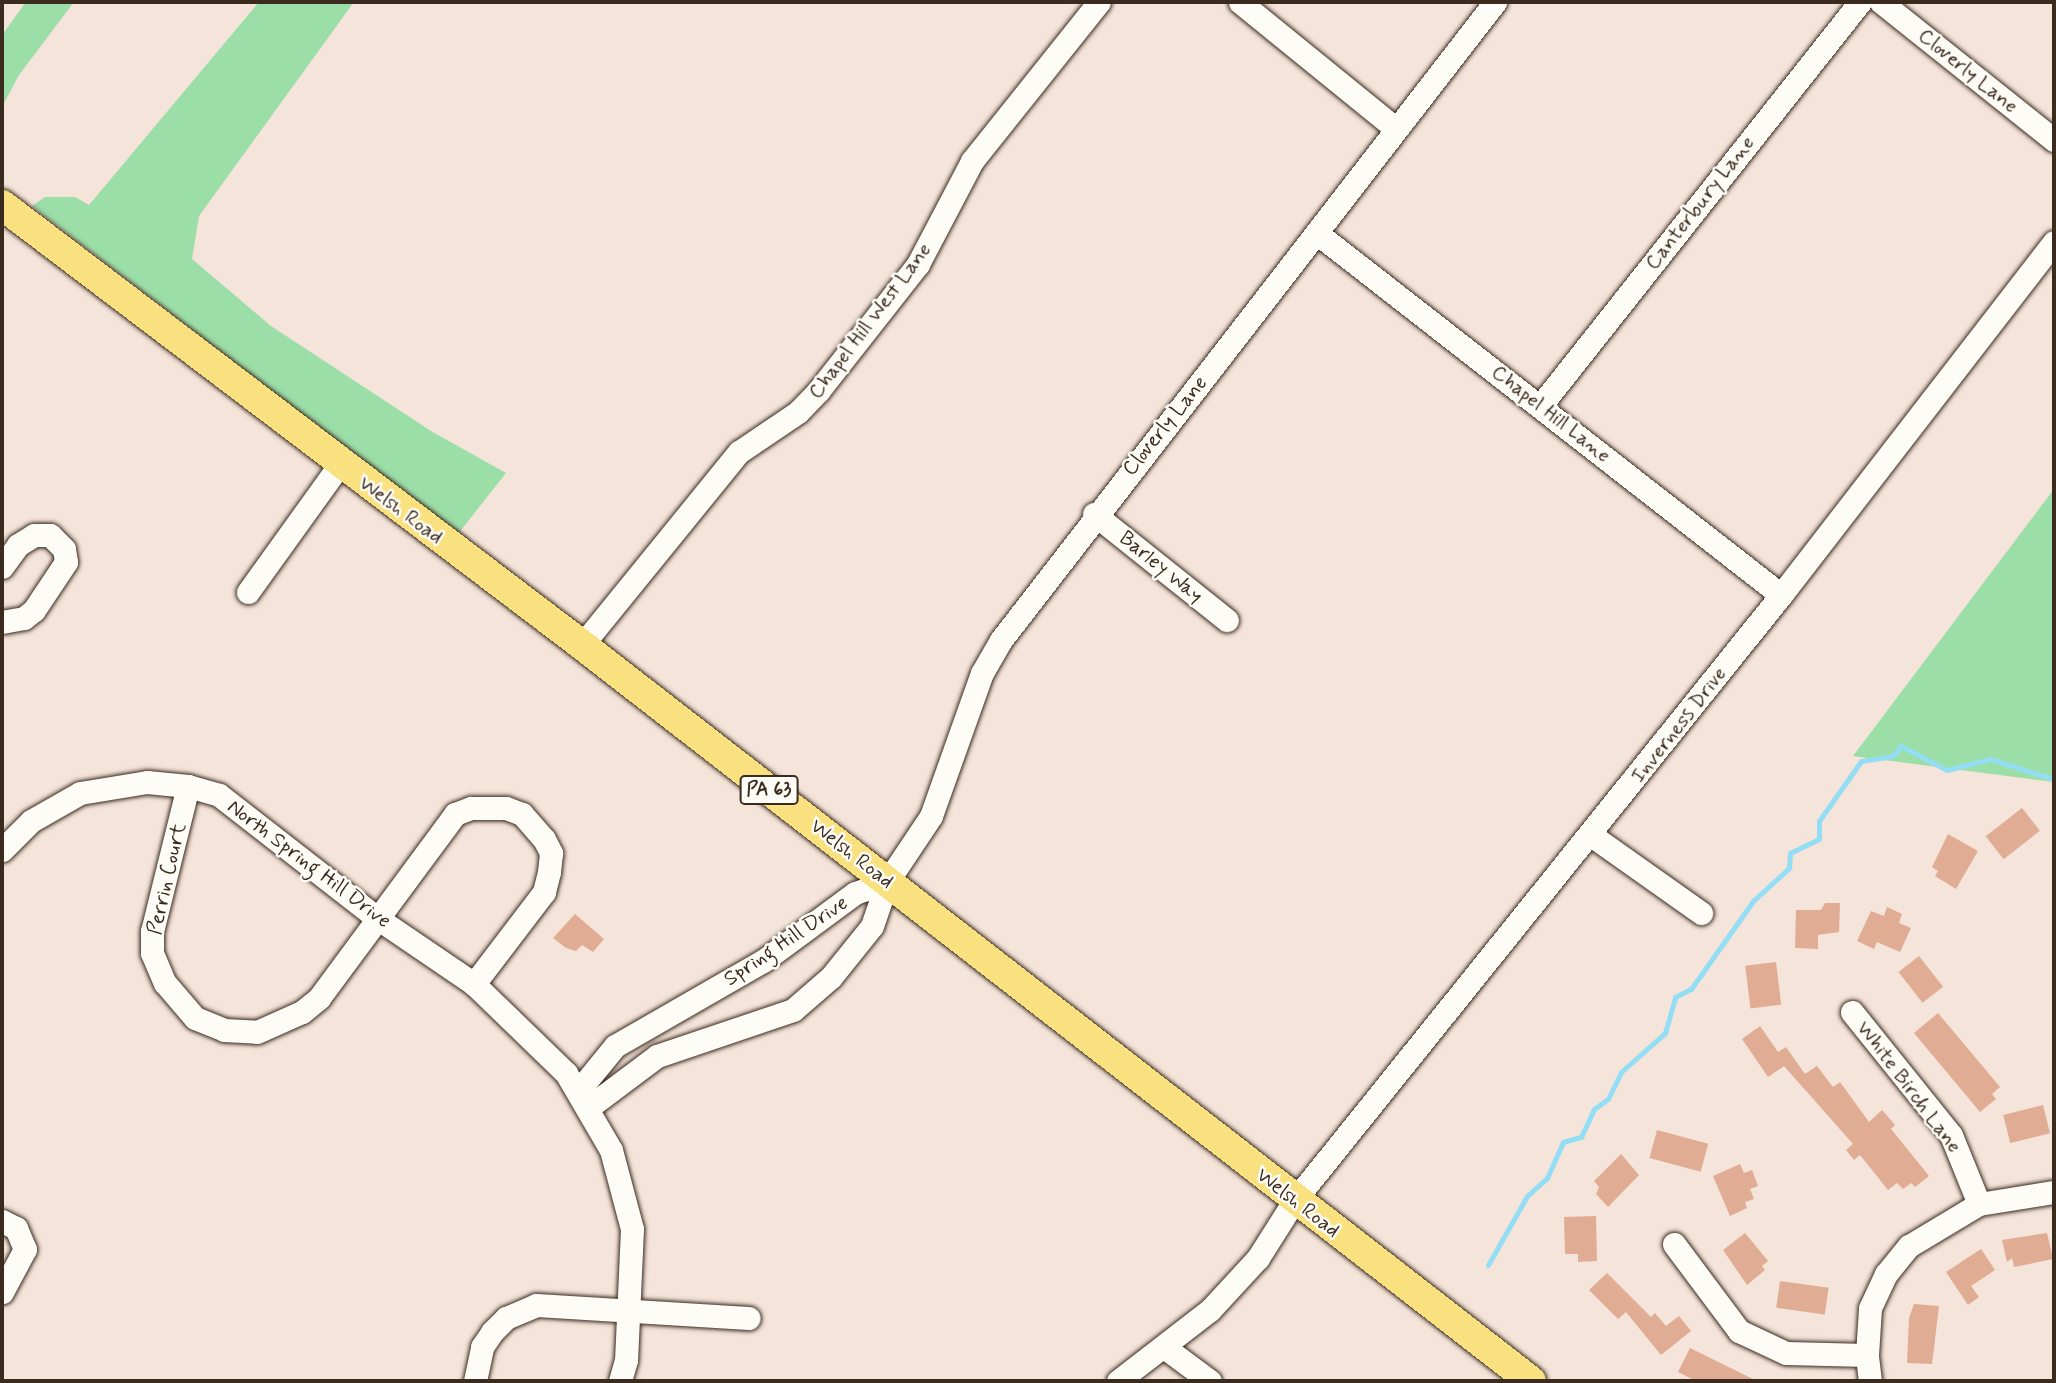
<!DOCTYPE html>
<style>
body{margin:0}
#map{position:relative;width:2056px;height:1383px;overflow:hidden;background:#f4e4d9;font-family:Mynerve,sans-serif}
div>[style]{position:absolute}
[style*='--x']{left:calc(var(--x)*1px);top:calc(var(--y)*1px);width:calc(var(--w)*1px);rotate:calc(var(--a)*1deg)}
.green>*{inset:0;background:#9cdea8}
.stream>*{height:5px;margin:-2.5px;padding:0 2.5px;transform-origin:2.5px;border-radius:2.5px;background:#93def5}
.building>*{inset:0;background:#e0ac94;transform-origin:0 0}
.roads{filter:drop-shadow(0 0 2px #3b2a1e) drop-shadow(0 0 2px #3b2a1e)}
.minor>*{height:23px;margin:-11.5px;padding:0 11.5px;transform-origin:11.5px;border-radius:11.5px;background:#fdfcf7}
.major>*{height:30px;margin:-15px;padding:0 15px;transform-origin:15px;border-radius:15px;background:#fae180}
span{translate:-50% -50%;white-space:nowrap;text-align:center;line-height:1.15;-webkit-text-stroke:5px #fdfcf7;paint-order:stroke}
.shield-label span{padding:2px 5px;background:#fdfcf7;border:2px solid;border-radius:5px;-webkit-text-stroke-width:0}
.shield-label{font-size:19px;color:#3b2a1e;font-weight:700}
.street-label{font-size:21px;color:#3b2a1e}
.frame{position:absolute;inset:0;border:4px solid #3b2a1e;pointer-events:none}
</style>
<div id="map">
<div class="green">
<i style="clip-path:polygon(26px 2px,74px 2px,19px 75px,2px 107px,2px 35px)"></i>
<i style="clip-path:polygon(259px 2px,354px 2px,199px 216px,192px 259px,271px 326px,431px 431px,506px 473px,458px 534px,32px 206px,45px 197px,75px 197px,89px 205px)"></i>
<i style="clip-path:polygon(2054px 489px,2054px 782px,1853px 756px)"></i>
</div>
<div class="stream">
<i style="--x:1488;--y:1265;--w:79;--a:-60.5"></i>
<i style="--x:1527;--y:1196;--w:27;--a:-42"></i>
<i style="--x:1547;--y:1178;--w:39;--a:-66"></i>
<i style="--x:1563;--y:1142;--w:19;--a:-16"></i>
<i style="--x:1581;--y:1137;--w:31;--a:-65"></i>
<i style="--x:1594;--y:1109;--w:17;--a:-36"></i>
<i style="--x:1608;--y:1099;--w:30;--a:-64"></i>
<i style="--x:1621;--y:1072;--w:59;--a:-41.6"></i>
<i style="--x:1665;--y:1033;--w:37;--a:-74"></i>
<i style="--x:1675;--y:997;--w:18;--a:-27"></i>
<i style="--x:1691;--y:989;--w:108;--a:-54.8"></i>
<i style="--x:1753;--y:901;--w:49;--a:-42.5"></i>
<i style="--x:1789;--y:868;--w:15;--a:-86"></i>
<i style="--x:1790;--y:853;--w:32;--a:-26"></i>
<i style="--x:1819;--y:839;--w:18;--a:-90"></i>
<i style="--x:1819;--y:821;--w:73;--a:-55"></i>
<i style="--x:1861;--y:761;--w:32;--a:-9"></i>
<i style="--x:1893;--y:756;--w:13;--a:-51"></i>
<i style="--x:1901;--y:746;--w:52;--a:27.6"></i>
<i style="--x:1947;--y:770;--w:44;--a:-14.3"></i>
<i style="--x:1990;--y:759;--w:67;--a:17.4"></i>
</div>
<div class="building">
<i style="left:2022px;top:808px;width:29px;height:46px;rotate:52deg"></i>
<i style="clip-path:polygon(1948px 834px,1978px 851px,1956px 889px,1935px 876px,1938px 871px,1932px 867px)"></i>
<i style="clip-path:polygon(1825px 903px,1840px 903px,1839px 932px,1818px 935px,1818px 949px,1795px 948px,1796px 910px,1821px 910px)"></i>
<i style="clip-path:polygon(1887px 907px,1902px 914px,1899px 923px,1911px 928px,1900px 952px,1877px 942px,1874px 949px,1857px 941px,1871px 911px,1884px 916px)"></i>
<i style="clip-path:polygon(575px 914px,604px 939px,593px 952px,582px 945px,576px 951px,566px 948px,553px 938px)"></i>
<i style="left:1919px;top:956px;width:39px;height:26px;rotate:52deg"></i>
<i style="left:1776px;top:962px;width:43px;height:31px;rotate:83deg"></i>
<i style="clip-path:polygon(1938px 1013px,2000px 1087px,1992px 1094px,1996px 1099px,1980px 1112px,1914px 1033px)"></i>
<i style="clip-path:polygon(1760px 1026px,1778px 1052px,1786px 1047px,1805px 1074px,1817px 1066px,1833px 1087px,1840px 1082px,1869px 1122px,1882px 1110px,1895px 1125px,1891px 1129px,1929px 1176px,1915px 1187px,1911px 1183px,1903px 1189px,1897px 1183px,1888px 1190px,1860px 1155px,1854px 1160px,1846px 1150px,1853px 1144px,1784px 1066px,1768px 1077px,1742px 1039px)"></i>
<i style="left:2043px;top:1105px;width:29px;height:41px;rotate:76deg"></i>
<i style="left:1657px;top:1130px;width:53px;height:29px;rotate:15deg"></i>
<i style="clip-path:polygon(1621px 1154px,1639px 1175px,1608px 1207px,1596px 1194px,1599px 1187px,1594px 1181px)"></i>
<i style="clip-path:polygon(1740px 1164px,1744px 1173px,1752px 1170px,1758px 1186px,1750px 1189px,1754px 1199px,1745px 1202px,1747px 1208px,1730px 1216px,1713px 1176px)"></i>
<i style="clip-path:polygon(1596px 1216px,1597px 1261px,1578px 1262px,1578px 1254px,1565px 1254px,1564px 1217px)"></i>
<i style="clip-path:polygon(1745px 1233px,1768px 1261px,1762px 1266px,1765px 1270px,1747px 1285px,1723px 1250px)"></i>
<i style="clip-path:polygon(2047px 1233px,2053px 1259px,2014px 1267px,2012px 1258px,2007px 1262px,2002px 1240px)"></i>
<i style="clip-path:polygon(1981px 1249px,1995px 1270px,1971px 1286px,1979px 1297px,1968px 1305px,1946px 1272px)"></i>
<i style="clip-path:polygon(1607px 1273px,1651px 1317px,1655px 1313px,1666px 1326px,1679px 1316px,1691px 1331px,1661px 1355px,1626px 1312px,1618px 1319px,1589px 1290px)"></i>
<i style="left:1780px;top:1281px;width:49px;height:27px;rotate:8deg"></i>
<i style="clip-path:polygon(1914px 1304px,1939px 1306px,1932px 1364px,1907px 1363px,1909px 1318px)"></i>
<i style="clip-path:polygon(1690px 1348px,1757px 1381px,1696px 1381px,1678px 1372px)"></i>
</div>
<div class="roads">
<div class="minor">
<i style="--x:1240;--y:2;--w:200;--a:39.1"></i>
<i style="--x:1881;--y:2;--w:221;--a:38.6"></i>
<i style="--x:1318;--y:234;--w:587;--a:37.94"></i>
<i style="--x:1541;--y:405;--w:514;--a:-51.64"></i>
<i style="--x:1094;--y:514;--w:170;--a:38.6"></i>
<i style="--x:2;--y:567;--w:27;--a:-54"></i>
<i style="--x:18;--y:545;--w:19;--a:-32"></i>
<i style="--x:34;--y:535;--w:16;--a:0"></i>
<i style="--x:50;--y:535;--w:20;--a:45"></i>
<i style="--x:64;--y:549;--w:13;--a:81"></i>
<i style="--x:66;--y:562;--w:58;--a:123.7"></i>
<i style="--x:34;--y:610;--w:13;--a:141"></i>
<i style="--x:24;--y:618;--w:22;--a:170"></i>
<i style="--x:248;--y:592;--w:158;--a:-54.3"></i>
<i style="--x:582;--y:645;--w:249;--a:-50.9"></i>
<i style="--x:739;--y:452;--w:71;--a:-34.1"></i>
<i style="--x:798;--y:412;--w:30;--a:-46"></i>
<i style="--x:819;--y:390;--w:160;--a:-51.8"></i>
<i style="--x:918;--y:264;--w:116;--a:-62.3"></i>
<i style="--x:972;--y:161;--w:203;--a:-51.4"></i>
<i style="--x:188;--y:786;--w:149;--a:103.9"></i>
<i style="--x:152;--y:931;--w:22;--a:90"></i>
<i style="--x:152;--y:953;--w:33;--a:67"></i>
<i style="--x:165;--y:983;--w:46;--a:49.4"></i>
<i style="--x:195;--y:1018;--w:31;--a:22"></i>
<i style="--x:224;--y:1030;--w:33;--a:3"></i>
<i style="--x:257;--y:1032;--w:49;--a:-24"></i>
<i style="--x:302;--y:1012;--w:22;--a:-39"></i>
<i style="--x:319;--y:998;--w:229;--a:-53.5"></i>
<i style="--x:455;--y:814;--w:17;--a:-21"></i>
<i style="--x:471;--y:808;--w:35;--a:0"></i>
<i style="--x:506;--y:808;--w:17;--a:21"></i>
<i style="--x:522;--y:814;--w:33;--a:49"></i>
<i style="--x:544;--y:839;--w:16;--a:63"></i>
<i style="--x:551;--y:853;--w:19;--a:96"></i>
<i style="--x:549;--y:872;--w:21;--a:104"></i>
<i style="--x:544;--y:892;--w:116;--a:127.3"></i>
<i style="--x:1591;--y:835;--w:135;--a:35.3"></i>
<i style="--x:2;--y:850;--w:41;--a:-45"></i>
<i style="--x:31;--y:821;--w:56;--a:-29.7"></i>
<i style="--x:80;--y:793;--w:68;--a:-9.3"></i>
<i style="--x:147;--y:782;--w:41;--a:5.6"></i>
<i style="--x:188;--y:786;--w:32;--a:16"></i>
<i style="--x:219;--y:795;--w:200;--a:37.9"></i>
<i style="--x:377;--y:918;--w:117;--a:34.2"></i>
<i style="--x:474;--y:984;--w:128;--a:44.1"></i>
<i style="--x:566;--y:1073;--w:89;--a:59.7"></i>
<i style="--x:611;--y:1150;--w:82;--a:75.1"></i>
<i style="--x:632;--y:1229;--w:131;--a:92.6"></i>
<i style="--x:626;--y:1360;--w:22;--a:106"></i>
<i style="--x:1852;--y:1012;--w:158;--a:51.2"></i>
<i style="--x:1951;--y:1135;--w:74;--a:67.9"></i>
<i style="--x:579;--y:1090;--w:57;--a:-50.7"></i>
<i style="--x:615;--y:1046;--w:171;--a:-29.9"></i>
<i style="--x:763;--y:961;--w:114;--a:-36.5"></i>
<i style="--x:855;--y:893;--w:34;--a:-19"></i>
<i style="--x:589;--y:1107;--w:85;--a:-36.9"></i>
<i style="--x:657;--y:1056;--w:144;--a:-18.7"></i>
<i style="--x:793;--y:1010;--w:50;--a:-41"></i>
<i style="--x:831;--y:977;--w:65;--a:-51.2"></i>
<i style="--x:872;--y:926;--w:46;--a:-71.2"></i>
<i style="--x:887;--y:882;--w:79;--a:-56.3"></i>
<i style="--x:931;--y:816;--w:152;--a:-70.4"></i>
<i style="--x:982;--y:673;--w:38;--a:-60"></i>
<i style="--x:1001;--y:640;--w:807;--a:-52.25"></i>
<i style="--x:2;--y:1221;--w:16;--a:27"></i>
<i style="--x:16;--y:1228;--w:23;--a:67"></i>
<i style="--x:25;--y:1249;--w:49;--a:118.1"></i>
<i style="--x:1674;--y:1244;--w:109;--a:53.2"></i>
<i style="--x:1739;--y:1331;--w:52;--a:25.1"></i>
<i style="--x:1786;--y:1353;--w:81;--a:1.4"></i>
<i style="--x:1164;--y:1347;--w:57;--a:36.5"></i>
<i style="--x:475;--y:1381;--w:35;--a:-78"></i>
<i style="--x:482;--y:1347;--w:18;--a:-56"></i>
<i style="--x:492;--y:1332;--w:20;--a:-45"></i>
<i style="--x:506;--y:1318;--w:33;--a:-23"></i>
<i style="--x:536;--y:1305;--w:213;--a:3.5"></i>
<i style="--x:1118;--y:1381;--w:116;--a:-37.7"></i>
<i style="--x:1210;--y:1310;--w:71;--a:-47.3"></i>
<i style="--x:1258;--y:1258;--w:67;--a:-57.7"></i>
<i style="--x:1294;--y:1201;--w:777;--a:-51.21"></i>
<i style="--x:1781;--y:595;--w:446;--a:-52.3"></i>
<i style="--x:1870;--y:1381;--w:26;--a:-97"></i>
<i style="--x:1867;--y:1355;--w:47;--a:-86.3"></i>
<i style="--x:1870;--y:1308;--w:38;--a:-65"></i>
<i style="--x:1886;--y:1274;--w:36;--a:-51"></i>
<i style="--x:1909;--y:1246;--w:82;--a:-31"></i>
<i style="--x:1979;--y:1204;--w:76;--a:-9.1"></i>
</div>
<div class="major">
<i style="--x:2;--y:205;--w:728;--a:37.18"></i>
<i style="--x:582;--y:645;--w:1201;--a:37.8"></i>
</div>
</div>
<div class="shield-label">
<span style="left:769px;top:790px">PA 63</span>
</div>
<div class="street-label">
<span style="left:1968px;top:71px;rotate:39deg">Cloverly Lane</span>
<span style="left:1700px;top:203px;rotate:-52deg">Canterbury Lane</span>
<span style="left:870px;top:321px;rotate:-53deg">Chapel Hill West Lane</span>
<span style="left:1551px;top:414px;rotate:38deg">Chapel Hill Lane</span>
<span style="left:1165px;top:426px;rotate:-51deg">Cloverly Lane</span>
<span style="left:401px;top:510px;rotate:37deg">Welsh Road</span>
<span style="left:1161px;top:567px;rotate:39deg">Barley Way</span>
<span style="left:1679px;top:725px;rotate:-52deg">Inverness Drive</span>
<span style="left:852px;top:854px;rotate:38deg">Welsh Road</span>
<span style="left:309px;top:864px;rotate:37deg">North Spring Hill Drive</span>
<span style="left:167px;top:879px;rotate:-77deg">Perrin Court</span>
<span style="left:786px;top:941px;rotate:-34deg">Spring Hill Drive</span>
<span style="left:1909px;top:1087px;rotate:53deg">White Birch Lane</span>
<span style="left:1298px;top:1203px;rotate:38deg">Welsh Road</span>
</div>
<div class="frame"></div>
</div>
